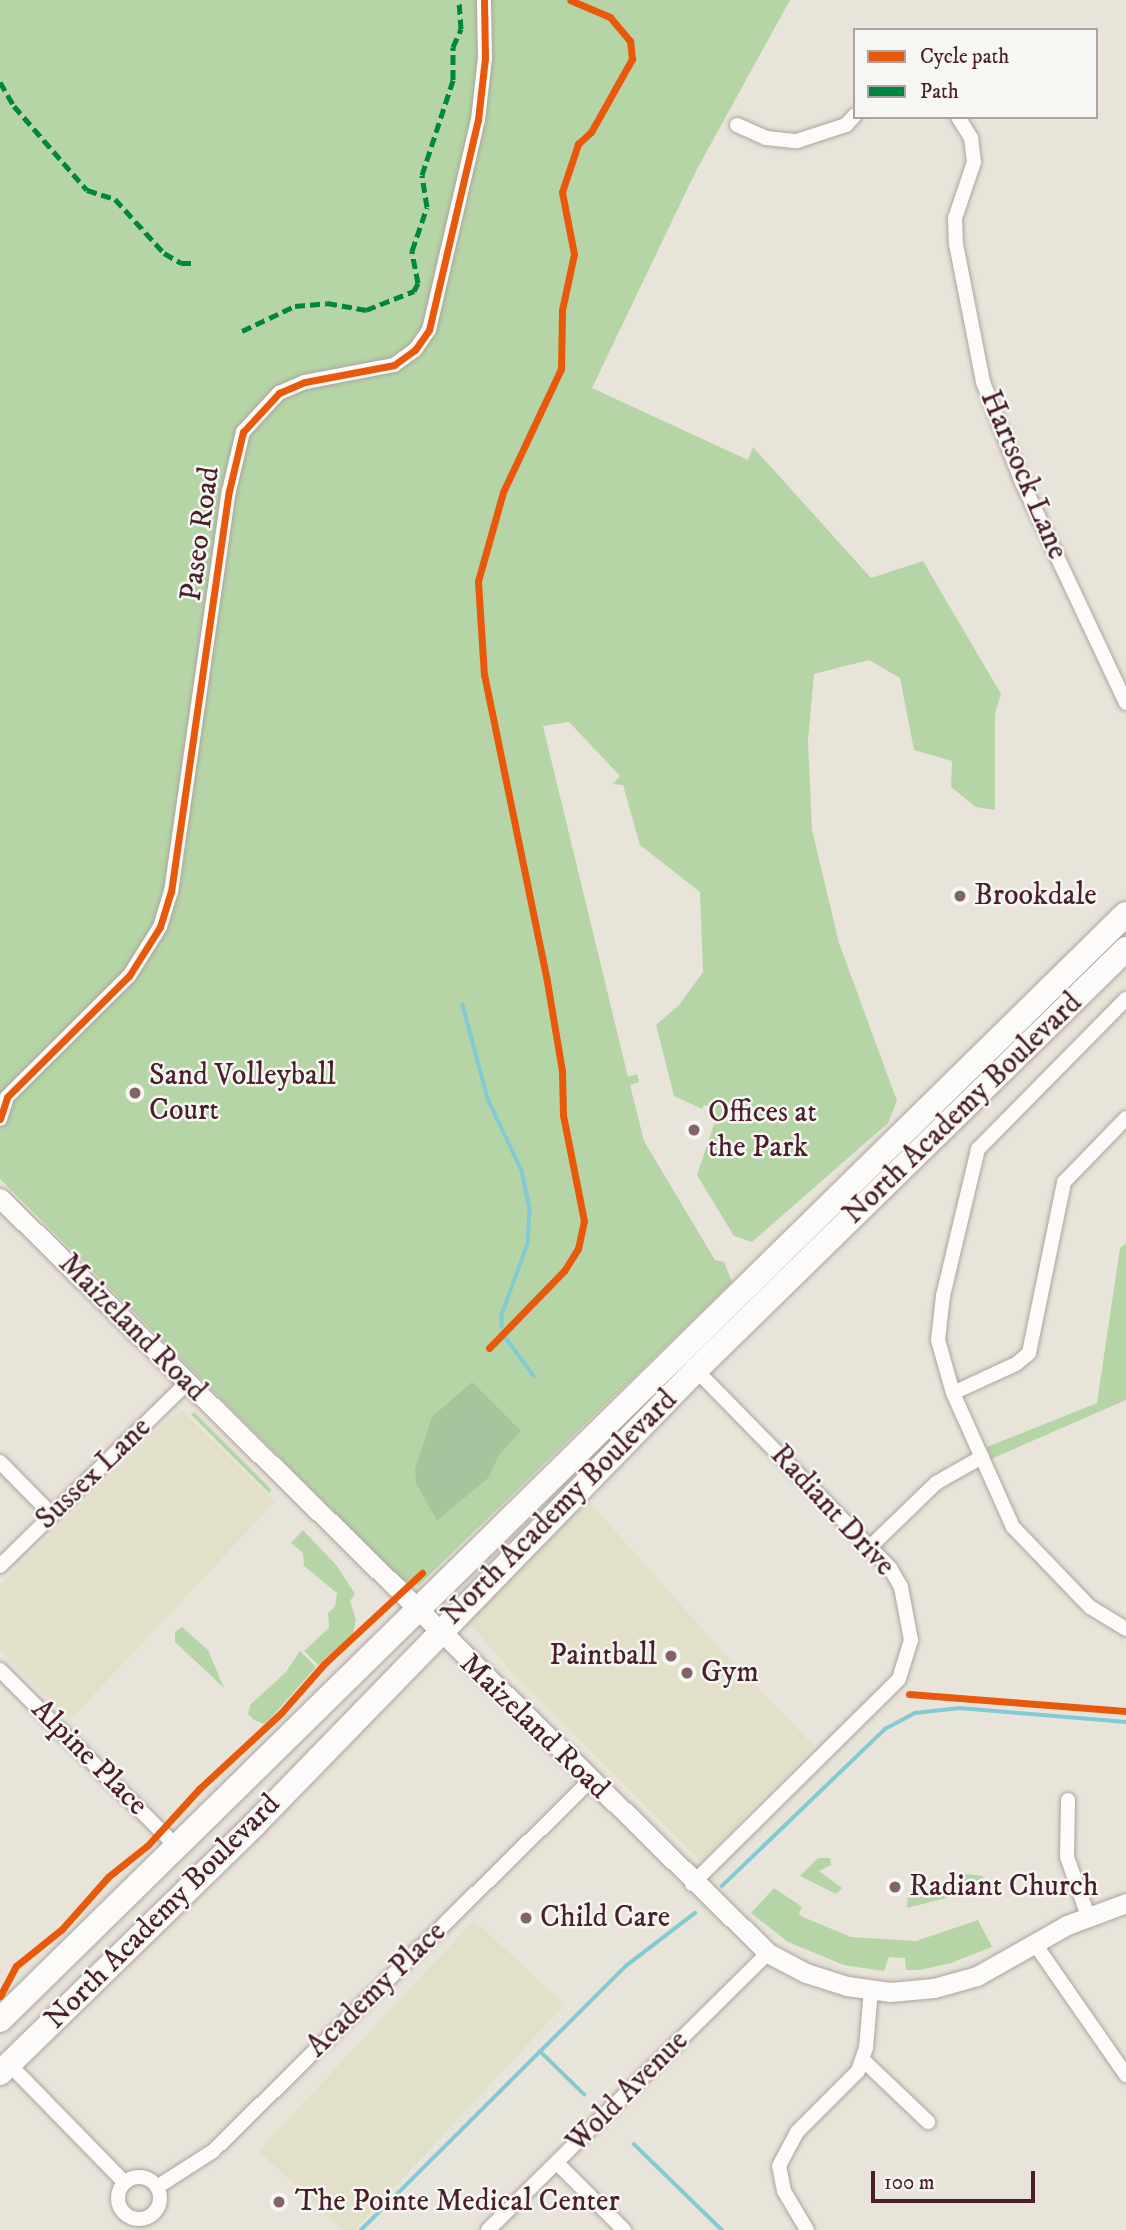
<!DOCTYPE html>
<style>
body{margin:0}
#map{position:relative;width:1126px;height:2230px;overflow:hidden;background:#e9e4d9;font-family:"IM FELL DW Pica",serif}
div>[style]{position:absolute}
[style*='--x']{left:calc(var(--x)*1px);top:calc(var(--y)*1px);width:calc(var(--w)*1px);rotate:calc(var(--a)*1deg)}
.built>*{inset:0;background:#e2e0c9;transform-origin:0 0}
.green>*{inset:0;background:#b6d5a6;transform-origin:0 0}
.forest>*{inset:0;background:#a7c59d}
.stream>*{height:3.5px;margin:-1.75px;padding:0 1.75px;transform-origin:1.75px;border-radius:1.75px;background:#82cad4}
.roads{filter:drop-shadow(0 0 2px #aca49f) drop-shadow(0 0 2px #aca49f)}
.street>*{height:14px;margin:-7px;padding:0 7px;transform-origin:7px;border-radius:7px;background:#fcfbf9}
.street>.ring{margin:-7px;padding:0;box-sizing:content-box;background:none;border:14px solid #fcfbf9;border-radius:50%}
.secondary>*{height:19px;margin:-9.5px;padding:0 9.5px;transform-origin:9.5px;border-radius:9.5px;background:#fcfbf9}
.highway>*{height:24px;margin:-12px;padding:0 12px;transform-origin:12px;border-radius:12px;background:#fcfbf9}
.quiet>*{height:5px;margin-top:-2.5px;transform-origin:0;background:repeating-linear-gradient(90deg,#00873e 0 10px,transparent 0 15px)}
.cycleway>*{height:7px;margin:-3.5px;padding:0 3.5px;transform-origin:3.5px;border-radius:3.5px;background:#e8590c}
.dots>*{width:19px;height:19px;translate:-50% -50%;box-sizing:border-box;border:4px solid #f6f6f2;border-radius:50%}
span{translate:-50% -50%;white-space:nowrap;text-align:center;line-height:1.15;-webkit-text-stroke:5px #f6f6f2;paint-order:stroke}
.street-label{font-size:30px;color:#4a1f2b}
.poi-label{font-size:30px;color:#4a1f2b}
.left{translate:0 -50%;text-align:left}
.right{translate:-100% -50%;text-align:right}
.legend{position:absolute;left:853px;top:28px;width:245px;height:91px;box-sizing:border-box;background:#f6f6f2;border:2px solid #b1a0a2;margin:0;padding:9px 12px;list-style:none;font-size:21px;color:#4a1f2b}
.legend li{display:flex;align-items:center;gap:14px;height:35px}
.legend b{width:35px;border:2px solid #b1a0a2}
.scale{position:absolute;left:871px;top:2171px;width:164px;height:32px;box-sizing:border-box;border:4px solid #4a1f2b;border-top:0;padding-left:9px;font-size:21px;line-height:24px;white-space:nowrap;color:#4a1f2b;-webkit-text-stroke:5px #f6f6f2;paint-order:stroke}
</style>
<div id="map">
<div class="built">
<i style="clip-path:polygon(183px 1411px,275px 1502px,70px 1720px,0 1650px,0 1585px,172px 1416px)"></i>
<i style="clip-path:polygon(584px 1496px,722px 1651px,814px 1746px,701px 1861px,514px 1675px,468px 1621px)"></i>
<i style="left:474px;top:1920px;width:124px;height:316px;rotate:43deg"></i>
</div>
<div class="green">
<i style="clip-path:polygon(0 0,790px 0,696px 171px,592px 388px,748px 460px,753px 447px,871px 578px,923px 561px,1001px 694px,995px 714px,995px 810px,976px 807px,951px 787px,952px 761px,914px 750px,900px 678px,869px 660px,814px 674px,808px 740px,812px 830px,839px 943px,897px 1101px,888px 1123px,752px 1242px,734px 1236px,697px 1175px,717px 1115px,712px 1108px,704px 1105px,702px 1109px,674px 1096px,656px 1025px,679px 1005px,703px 972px,700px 892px,640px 845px,623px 785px,613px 784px,620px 776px,569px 722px,543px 726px,628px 1077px,637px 1074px,639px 1082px,630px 1085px,644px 1141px,715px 1260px,724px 1262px,732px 1282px,418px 1586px,403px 1580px,0 1179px)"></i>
<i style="clip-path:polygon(1126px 1243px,1126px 1400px,991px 1459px,987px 1447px,1097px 1403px,1120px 1248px)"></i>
<i style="left:194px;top:1412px;width:110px;height:4px;rotate:45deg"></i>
<i style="clip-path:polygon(303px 1530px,337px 1566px,355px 1594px,350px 1601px,356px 1620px,353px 1634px,318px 1665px,304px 1651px,329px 1628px,328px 1613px,335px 1606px,337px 1593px,304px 1566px,303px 1553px,291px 1543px)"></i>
<i style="clip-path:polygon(182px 1627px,208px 1650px,224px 1688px,175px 1642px,175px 1632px)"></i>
<i style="clip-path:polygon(300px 1651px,316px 1667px,270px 1719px,264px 1724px,254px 1720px,248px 1714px,250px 1705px,286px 1672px)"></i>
<i style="clip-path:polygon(818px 1858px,830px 1858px,831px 1865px,819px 1871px,842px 1888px,836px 1894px,800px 1876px)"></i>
<i style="clip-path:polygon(966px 1874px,983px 1876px,985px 1888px,977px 1882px,950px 1897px,907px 1908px,908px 1897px,944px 1896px)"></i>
<i style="clip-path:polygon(774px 1888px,802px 1907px,799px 1914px,803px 1917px,851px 1937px,916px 1941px,978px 1920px,992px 1947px,951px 1963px,920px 1970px,906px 1970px,905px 1958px,889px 1957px,884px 1971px,844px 1965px,788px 1942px,751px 1913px)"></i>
</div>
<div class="forest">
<i style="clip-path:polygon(472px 1382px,521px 1431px,499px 1455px,488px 1478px,437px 1521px,416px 1483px,415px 1469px,432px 1417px)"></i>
</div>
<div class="stream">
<i style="--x:463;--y:1005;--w:97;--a:75.1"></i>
<i style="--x:488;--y:1099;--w:80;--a:64.7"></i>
<i style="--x:522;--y:1171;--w:38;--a:78"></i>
<i style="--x:530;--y:1208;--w:36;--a:93"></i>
<i style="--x:528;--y:1244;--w:76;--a:110.1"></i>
<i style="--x:502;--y:1315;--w:12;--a:90"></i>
<i style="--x:506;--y:1338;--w:47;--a:53.6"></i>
<i style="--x:722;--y:1886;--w:226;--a:-43.9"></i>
<i style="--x:885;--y:1729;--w:34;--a:-28"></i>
<i style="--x:915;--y:1713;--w:45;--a:-6.3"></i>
<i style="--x:960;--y:1708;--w:167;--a:4.8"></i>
<i style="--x:540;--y:2051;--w:62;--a:44.3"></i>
<i style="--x:634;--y:2144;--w:123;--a:44.3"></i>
<i style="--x:361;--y:2230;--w:374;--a:-44.9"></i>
<i style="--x:626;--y:1966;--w:87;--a:-37.5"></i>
</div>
<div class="roads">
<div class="street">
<i style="--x:958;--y:117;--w:25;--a:58"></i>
<i style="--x:971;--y:138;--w:24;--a:83"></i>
<i style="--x:974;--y:162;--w:59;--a:108.7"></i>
<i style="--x:955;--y:218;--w:26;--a:88"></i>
<i style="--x:956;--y:244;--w:141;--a:78.9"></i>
<i style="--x:983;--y:382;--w:107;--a:68.7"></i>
<i style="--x:1022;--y:482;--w:244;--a:64.8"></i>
<i style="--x:737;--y:125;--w:32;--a:24"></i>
<i style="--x:766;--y:138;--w:31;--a:6"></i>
<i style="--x:797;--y:141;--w:52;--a:-18.1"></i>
<i style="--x:846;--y:125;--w:13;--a:-48"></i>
<i style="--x:1126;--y:999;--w:211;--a:134.6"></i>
<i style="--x:978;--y:1149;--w:151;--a:103.4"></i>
<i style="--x:943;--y:1296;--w:44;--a:96.5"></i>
<i style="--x:938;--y:1340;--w:55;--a:74.2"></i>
<i style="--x:953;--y:1393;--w:147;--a:65.9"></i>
<i style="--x:1013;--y:1527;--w:111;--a:46.1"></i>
<i style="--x:1090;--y:1607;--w:42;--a:31.4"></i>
<i style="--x:0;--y:1119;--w:23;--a:-72"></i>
<i style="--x:7;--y:1097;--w:172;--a:-44.8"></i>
<i style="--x:129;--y:976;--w:58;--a:-57.7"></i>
<i style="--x:160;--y:927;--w:37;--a:-73"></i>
<i style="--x:171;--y:892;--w:405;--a:-81.8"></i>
<i style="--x:229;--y:491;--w:61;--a:-76.7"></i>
<i style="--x:243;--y:432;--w:53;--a:-47.3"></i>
<i style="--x:279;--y:393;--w:28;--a:-23"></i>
<i style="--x:305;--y:382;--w:91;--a:-10.8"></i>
<i style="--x:394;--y:365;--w:26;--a:-36"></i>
<i style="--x:415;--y:350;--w:24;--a:-55"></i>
<i style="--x:429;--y:330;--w:216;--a:-76.9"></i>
<i style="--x:478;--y:120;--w:62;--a:-83.6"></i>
<i style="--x:485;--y:58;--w:58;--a:-91"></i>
<i style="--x:953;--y:1393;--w:69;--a:-24.7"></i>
<i style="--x:1016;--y:1364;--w:17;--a:-40"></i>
<i style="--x:1029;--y:1353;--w:175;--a:-78.4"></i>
<i style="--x:1064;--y:1182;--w:89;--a:-45.9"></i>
<i style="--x:0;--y:1462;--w:74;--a:45.5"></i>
<i style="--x:870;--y:1547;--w:92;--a:-44.1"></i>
<i style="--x:936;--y:1483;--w:53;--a:-29.5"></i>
<i style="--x:0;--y:1566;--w:263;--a:-44.4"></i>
<i style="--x:0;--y:1670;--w:250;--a:45"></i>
<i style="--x:1068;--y:1800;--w:57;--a:91"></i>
<i style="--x:1067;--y:1857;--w:63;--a:70.4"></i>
<i style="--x:692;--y:1884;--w:291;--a:-44.7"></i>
<i style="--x:899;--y:1679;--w:41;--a:-72.9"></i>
<i style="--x:911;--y:1640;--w:54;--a:-100.7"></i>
<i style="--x:901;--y:1587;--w:22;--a:-120"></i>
<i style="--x:890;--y:1568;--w:277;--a:-134.4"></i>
<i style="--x:1035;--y:1944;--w:160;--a:55.2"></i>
<i style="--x:863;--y:2060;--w:90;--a:43.6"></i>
<i style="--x:9;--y:2064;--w:166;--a:45.7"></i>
<i style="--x:557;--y:2163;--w:95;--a:45"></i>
<i class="ring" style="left:118px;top:2177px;width:28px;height:28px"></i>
<i style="--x:157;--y:2187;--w:67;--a:-32.7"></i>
<i style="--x:213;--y:2151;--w:527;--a:-44.46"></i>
<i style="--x:488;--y:2230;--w:394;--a:-44.7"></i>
<i style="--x:807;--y:2230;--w:45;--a:-120.5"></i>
<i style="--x:784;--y:2191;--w:25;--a:-101"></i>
<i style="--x:779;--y:2166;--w:38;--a:-62"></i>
<i style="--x:797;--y:2132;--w:86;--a:-45"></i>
<i style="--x:858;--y:2071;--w:24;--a:-71"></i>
<i style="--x:866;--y:2048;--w:58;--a:-85.1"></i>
</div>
<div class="secondary">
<i style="--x:0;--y:1198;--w:1077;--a:44.51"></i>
<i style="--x:768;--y:1953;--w:43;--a:27.8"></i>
<i style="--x:806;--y:1973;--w:43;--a:17.6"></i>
<i style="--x:847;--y:1986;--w:43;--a:7.9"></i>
<i style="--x:890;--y:1992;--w:44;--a:-5.2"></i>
<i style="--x:934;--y:1988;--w:45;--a:-15.6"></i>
<i style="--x:977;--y:1976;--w:103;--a:-29.5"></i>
<i style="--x:1067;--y:1925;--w:63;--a:-20.4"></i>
</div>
<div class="highway">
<i style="--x:0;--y:2020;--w:1578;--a:-44.49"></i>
<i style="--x:0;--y:2073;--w:356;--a:-44.3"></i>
<i style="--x:255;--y:1824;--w:633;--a:-45.83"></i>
<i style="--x:696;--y:1370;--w:602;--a:-44.39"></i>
</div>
</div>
<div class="quiet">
<i style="--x:0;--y:82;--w:28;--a:60"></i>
<i style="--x:14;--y:106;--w:111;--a:49"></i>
<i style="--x:87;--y:190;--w:29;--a:18"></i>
<i style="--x:115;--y:199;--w:73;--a:47.8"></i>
<i style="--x:164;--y:253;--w:20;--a:30"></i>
<i style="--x:181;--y:263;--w:12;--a:0"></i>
<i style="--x:242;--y:331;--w:59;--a:-25.3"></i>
<i style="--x:295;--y:306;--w:32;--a:-5"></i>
<i style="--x:327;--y:303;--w:40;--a:10"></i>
<i style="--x:366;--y:310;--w:52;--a:-21.6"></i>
<i style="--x:414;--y:291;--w:9;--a:-63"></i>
<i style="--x:418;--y:283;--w:33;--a:-101"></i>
<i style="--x:412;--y:251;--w:46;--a:-71.2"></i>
<i style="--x:427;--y:207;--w:32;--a:-99"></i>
<i style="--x:422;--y:175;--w:100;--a:-71.9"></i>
<i style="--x:453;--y:80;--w:33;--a:-90"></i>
<i style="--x:453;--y:47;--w:20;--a:-66"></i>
<i style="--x:461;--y:29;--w:29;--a:-94"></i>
</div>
<div class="cycleway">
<i style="--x:0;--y:1119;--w:23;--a:-72"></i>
<i style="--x:7;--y:1097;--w:172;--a:-44.8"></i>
<i style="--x:129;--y:976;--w:58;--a:-57.7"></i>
<i style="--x:160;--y:927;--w:37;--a:-73"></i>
<i style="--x:171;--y:892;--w:405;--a:-81.8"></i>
<i style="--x:229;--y:491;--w:61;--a:-76.7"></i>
<i style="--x:243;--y:432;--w:53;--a:-47.3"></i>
<i style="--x:279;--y:393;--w:28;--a:-23"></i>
<i style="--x:305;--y:382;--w:91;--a:-10.8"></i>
<i style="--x:394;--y:365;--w:26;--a:-36"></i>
<i style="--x:415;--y:350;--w:24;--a:-55"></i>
<i style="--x:429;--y:330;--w:216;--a:-76.9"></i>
<i style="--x:478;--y:120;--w:62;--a:-83.6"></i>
<i style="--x:485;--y:58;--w:58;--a:-91"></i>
<i style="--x:489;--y:1348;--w:107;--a:-45.8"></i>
<i style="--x:564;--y:1271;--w:26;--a:-58"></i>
<i style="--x:578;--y:1249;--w:29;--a:-78"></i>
<i style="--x:584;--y:1221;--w:108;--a:-101.2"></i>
<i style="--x:563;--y:1115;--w:44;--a:-91.3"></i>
<i style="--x:562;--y:1071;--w:91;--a:-99.5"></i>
<i style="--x:547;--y:981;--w:312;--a:-101.6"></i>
<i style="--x:484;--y:675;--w:94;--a:-93.7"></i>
<i style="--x:478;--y:581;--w:92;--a:-74.3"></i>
<i style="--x:503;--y:492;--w:136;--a:-64.8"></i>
<i style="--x:561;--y:369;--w:59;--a:-89"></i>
<i style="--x:562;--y:310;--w:57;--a:-77.9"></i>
<i style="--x:574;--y:254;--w:63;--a:-101"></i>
<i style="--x:562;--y:192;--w:51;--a:-71.6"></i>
<i style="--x:578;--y:144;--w:18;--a:-43"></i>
<i style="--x:591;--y:132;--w:84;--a:-60.7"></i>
<i style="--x:632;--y:59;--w:18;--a:-96"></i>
<i style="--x:630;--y:41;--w:31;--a:-130"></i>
<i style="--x:610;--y:17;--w:43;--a:-157"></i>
<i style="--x:909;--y:1694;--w:218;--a:4.5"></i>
<i style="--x:0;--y:1996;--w:34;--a:-62"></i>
<i style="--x:16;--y:1966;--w:59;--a:-38.8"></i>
<i style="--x:62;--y:1929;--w:69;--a:-48.5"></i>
<i style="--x:108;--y:1877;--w:51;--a:-38.7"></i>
<i style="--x:148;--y:1845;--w:76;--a:-47.7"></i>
<i style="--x:199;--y:1789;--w:112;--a:-42.8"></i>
<i style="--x:281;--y:1713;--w:65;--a:-48.7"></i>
<i style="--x:324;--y:1664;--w:134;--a:-42.9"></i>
</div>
<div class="dots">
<i style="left:960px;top:896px;background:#826468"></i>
<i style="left:135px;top:1093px;background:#826468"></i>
<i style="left:694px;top:1130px;background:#826468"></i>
<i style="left:671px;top:1656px;background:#826468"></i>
<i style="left:687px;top:1673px;background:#826468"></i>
<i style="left:895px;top:1887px;background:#826468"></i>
<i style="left:526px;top:1918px;background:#826468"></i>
<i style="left:279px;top:2202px;background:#826468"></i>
</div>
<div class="street-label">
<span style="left:1023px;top:475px;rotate:67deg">Hartsock Lane</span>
<span style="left:201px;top:534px;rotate:-82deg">Paseo Road</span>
<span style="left:963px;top:1109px;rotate:-44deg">North Academy Boulevard</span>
<span style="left:132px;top:1328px;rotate:45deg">Maizeland Road</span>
<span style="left:94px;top:1474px;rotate:-44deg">Sussex Lane</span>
<span style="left:560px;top:1508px;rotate:-45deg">North Academy Boulevard</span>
<span style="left:832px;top:1511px;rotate:47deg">Radiant Drive</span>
<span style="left:534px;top:1727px;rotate:44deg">Maizeland Road</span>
<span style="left:89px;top:1758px;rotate:45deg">Alpine Place</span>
<span style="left:163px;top:1912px;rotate:-45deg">North Academy Boulevard</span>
<span style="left:377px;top:1990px;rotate:-44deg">Academy Place</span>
<span style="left:628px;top:2092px;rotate:-45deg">Wold Avenue</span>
</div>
<div class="poi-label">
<span class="left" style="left:974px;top:896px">Brookdale</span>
<span class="left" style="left:149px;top:1093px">Sand Volleyball<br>Court</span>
<span class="left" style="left:708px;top:1130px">Offices at<br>the Park</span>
<span class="right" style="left:657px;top:1656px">Paintball</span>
<span class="left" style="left:701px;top:1673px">Gym</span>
<span class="left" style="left:909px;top:1887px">Radiant Church</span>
<span class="left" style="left:540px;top:1918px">Child Care</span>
<span class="left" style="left:295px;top:2202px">The Pointe Medical Center</span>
</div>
<ul class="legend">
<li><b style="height:9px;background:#e8590c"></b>Cycle path</li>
<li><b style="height:9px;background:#00873e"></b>Path</li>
</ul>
<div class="scale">100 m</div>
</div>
